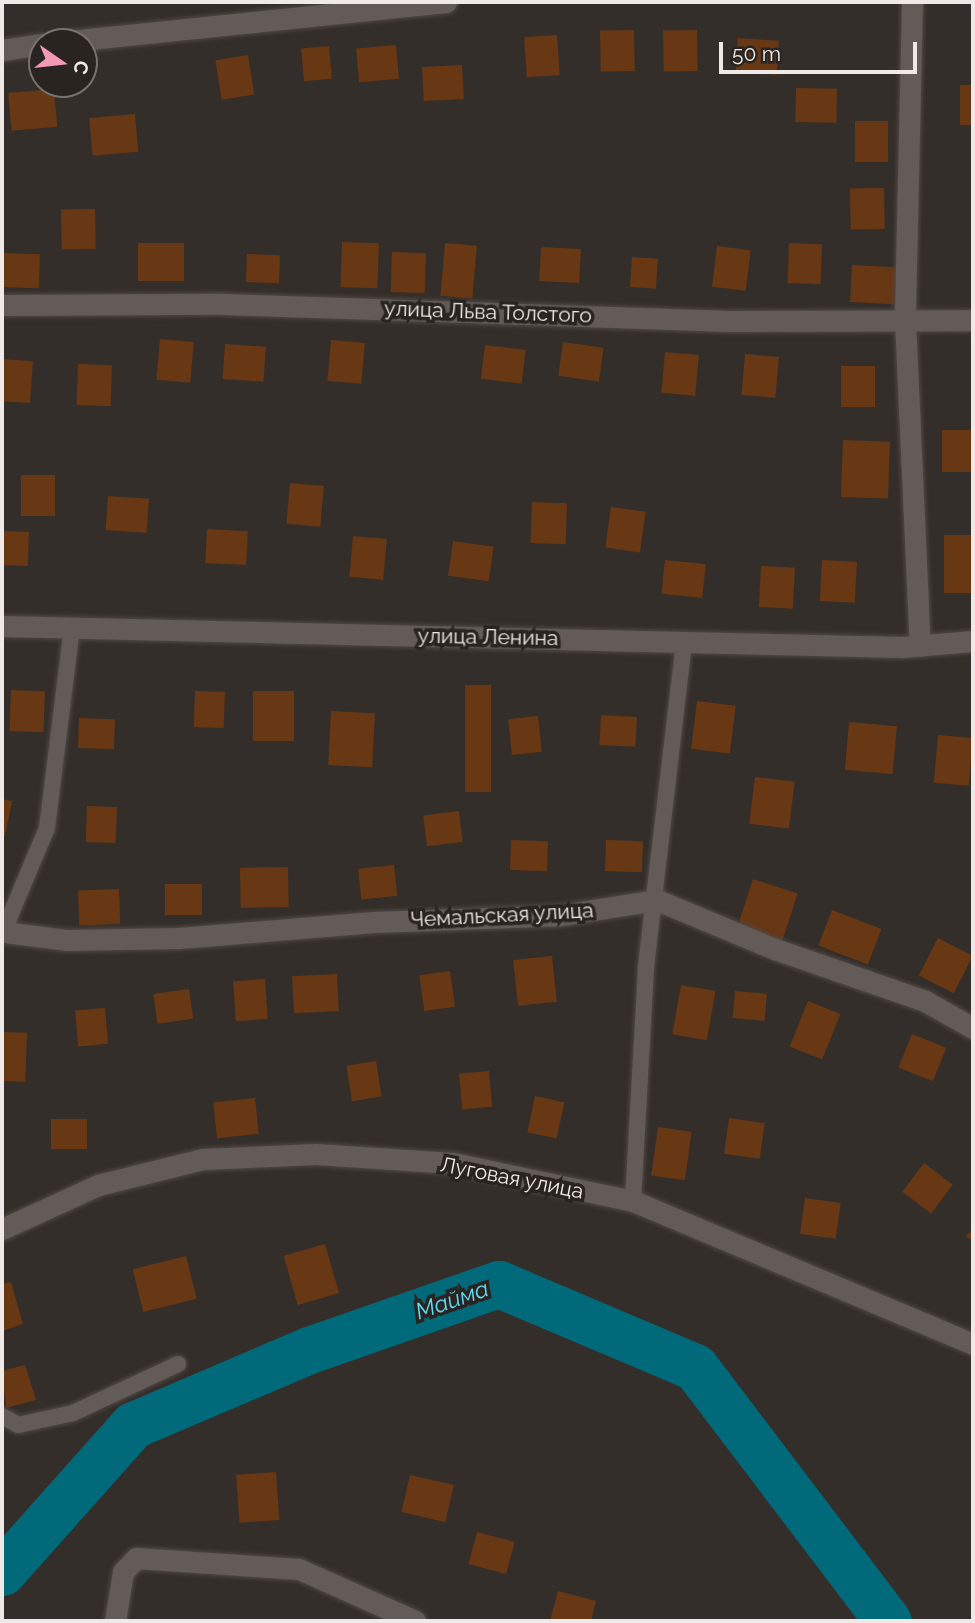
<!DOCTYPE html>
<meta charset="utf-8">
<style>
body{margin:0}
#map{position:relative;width:975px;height:1623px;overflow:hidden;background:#342e2a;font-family:Raleway,sans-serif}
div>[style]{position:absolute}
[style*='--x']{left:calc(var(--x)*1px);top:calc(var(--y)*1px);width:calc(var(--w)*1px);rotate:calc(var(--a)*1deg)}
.river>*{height:47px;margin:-23.5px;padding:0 23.5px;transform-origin:23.5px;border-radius:23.5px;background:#006a7b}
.building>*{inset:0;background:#683714;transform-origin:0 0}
.roads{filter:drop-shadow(0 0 2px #4f4946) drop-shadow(0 0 2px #4f4946)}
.lane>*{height:16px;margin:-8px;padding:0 8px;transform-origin:8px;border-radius:8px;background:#625b57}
.street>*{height:21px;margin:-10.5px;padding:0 10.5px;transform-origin:10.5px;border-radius:10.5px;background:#625b57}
.secondary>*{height:21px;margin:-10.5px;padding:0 10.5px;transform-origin:10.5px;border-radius:10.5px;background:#625b57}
span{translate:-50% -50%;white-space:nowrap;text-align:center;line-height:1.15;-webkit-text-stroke:7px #2a2420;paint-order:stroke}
.street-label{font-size:21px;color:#efeae8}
.water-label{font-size:23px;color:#60dbf5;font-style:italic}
.frame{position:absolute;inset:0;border:4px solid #efeae8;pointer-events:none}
.north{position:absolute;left:28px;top:28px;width:70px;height:70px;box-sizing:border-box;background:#2a2420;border:2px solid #797370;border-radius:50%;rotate:104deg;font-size:19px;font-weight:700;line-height:28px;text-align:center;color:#efeae8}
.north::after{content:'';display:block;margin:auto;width:24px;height:32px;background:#f09ab7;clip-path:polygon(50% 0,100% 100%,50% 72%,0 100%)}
.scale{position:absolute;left:719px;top:42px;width:198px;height:32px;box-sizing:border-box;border:4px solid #efeae8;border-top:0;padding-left:9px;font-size:21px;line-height:24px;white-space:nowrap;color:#efeae8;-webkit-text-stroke:5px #2a2420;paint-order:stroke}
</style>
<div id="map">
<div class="river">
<i style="--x:2;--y:1572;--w:197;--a:-48.3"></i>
<i style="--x:133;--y:1425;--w:191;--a:-23.1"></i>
<i style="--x:309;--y:1350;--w:201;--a:-19.2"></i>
<i style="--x:499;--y:1284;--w:213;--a:23"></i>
<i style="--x:695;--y:1367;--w:319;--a:52.8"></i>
</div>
<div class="building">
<i style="left:634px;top:30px;width:41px;height:34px;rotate:89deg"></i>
<i style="left:697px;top:30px;width:41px;height:34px;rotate:89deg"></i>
<i style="left:557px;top:35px;width:40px;height:33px;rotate:86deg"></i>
<i style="left:738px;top:38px;width:41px;height:34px;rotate:4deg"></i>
<i style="left:396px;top:45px;width:34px;height:40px;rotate:85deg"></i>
<i style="left:329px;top:46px;width:33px;height:28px;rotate:85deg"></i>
<i style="left:248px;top:55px;width:40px;height:33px;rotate:81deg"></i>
<i style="left:462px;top:65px;width:34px;height:40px;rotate:87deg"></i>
<i style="left:960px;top:85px;width:13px;height:40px"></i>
<i style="left:796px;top:88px;width:41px;height:34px;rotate:1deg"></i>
<i style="left:54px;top:89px;width:38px;height:46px;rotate:85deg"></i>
<i style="left:135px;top:114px;width:38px;height:46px;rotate:85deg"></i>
<i style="left:855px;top:121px;width:33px;height:41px"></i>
<i style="left:884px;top:188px;width:41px;height:34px;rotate:89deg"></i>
<i style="left:95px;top:209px;width:40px;height:34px;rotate:89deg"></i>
<i style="left:342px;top:242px;width:37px;height:45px;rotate:2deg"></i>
<i style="left:138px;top:243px;width:46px;height:38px"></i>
<i style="left:445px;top:243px;width:32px;height:53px;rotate:5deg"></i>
<i style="left:789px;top:243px;width:33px;height:40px;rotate:2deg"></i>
<i style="left:717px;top:246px;width:34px;height:41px;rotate:7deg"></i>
<i style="left:541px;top:247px;width:40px;height:34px;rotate:3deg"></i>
<i style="left:392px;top:252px;width:34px;height:40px;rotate:2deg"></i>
<i style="left:2px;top:253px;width:38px;height:34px;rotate:2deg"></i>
<i style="left:247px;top:254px;width:33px;height:28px;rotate:2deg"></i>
<i style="left:632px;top:257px;width:26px;height:30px;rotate:4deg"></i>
<i style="left:852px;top:265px;width:44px;height:37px;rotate:3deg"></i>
<i style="left:160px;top:339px;width:34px;height:41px;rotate:5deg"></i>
<i style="left:331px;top:340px;width:34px;height:41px;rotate:5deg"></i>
<i style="left:563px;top:342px;width:41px;height:34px;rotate:8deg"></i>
<i style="left:225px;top:344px;width:41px;height:35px;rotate:4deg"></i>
<i style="left:485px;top:345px;width:41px;height:34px;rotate:7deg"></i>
<i style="left:665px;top:352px;width:34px;height:41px;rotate:5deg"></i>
<i style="left:745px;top:354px;width:34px;height:41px;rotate:5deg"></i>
<i style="left:2px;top:359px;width:31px;height:42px;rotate:4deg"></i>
<i style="left:78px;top:364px;width:34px;height:41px;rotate:2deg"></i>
<i style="left:841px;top:366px;width:34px;height:41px"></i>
<i style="left:942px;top:430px;width:31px;height:42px"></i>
<i style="left:843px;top:440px;width:47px;height:57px;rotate:2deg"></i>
<i style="left:21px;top:475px;width:34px;height:41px"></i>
<i style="left:290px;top:483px;width:34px;height:41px;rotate:5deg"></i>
<i style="left:108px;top:496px;width:41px;height:34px;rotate:4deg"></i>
<i style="left:532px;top:502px;width:35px;height:41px;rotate:2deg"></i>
<i style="left:611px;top:507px;width:35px;height:41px;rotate:8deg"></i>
<i style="left:207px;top:529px;width:41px;height:34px;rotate:3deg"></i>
<i style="left:2px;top:531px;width:27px;height:34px;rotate:2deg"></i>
<i style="left:944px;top:535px;width:29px;height:58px"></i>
<i style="left:353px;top:536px;width:34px;height:41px;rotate:5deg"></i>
<i style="left:453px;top:541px;width:41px;height:35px;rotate:8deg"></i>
<i style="left:665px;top:560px;width:41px;height:34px;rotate:6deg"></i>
<i style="left:822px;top:560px;width:35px;height:41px;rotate:3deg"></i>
<i style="left:761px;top:566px;width:34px;height:41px;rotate:3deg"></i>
<i style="left:465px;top:685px;width:26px;height:107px"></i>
<i style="left:11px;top:690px;width:34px;height:41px;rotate:2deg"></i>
<i style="left:195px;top:691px;width:30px;height:36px;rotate:2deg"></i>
<i style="left:253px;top:691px;width:41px;height:50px"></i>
<i style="left:697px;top:701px;width:39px;height:48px;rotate:7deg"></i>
<i style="left:331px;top:711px;width:44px;height:54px;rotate:3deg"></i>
<i style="left:601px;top:715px;width:36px;height:30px;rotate:3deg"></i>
<i style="left:538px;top:716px;width:36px;height:30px;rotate:84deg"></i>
<i style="left:79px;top:718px;width:36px;height:30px;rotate:2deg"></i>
<i style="left:849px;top:722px;width:48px;height:48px;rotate:5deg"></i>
<i style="left:938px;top:735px;width:35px;height:48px;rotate:5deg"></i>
<i style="left:755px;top:777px;width:40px;height:47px;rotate:7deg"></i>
<i style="clip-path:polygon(2px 799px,12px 801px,5px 836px,2px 836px)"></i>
<i style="left:87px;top:806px;width:30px;height:36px;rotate:2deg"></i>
<i style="left:459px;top:811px;width:31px;height:36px;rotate:83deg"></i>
<i style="left:511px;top:840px;width:37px;height:30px;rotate:2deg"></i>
<i style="left:606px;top:840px;width:37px;height:31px;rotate:2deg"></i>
<i style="left:394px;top:865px;width:31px;height:36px;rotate:84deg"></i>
<i style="left:288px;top:867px;width:40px;height:48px;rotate:89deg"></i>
<i style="left:753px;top:879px;width:47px;height:49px;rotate:18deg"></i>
<i style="left:202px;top:884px;width:31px;height:37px;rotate:90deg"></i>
<i style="left:119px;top:889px;width:35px;height:41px;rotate:88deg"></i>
<i style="left:832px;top:910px;width:53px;height:38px;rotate:21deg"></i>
<i style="left:938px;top:938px;width:39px;height:42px;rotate:27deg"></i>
<i style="left:552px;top:956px;width:46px;height:39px;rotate:84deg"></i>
<i style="left:450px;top:971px;width:36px;height:31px;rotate:82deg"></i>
<i style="left:337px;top:974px;width:37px;height:45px;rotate:87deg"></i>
<i style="left:265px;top:979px;width:40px;height:32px;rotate:86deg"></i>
<i style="left:681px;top:985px;width:35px;height:50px;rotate:10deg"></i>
<i style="left:189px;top:989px;width:30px;height:36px;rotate:82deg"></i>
<i style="left:735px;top:991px;width:32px;height:27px;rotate:5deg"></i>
<i style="left:808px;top:1001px;width:35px;height:49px;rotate:22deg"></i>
<i style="left:105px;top:1008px;width:36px;height:30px;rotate:85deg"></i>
<i style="left:2px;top:1032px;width:25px;height:49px;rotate:2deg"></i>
<i style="left:912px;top:1034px;width:37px;height:36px;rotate:22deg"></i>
<i style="left:376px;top:1061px;width:36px;height:30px;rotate:81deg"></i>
<i style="left:489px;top:1071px;width:36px;height:30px;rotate:85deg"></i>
<i style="left:535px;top:1096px;width:30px;height:37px;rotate:12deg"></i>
<i style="left:255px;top:1098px;width:36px;height:42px;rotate:84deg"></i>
<i style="left:729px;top:1118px;width:36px;height:36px;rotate:8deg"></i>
<i style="left:51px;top:1119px;width:36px;height:30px"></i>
<i style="left:658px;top:1127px;width:34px;height:49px;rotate:8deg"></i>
<i style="left:924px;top:1163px;width:36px;height:36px;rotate:37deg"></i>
<i style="left:805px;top:1198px;width:36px;height:36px;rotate:8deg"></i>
<i style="clip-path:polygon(973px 1229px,973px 1242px,966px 1236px)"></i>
<i style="left:325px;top:1244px;width:51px;height:43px;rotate:74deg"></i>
<i style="left:186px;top:1256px;width:44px;height:55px;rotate:76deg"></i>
<i style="clip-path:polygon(11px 1282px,23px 1324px,2px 1331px,2px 1284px)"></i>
<i style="clip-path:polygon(25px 1365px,36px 1400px,6px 1408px,2px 1371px)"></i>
<i style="left:276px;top:1472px;width:48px;height:40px;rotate:86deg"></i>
<i style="left:410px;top:1475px;width:45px;height:38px;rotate:13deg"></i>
<i style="left:477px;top:1532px;width:39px;height:33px;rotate:15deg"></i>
<i style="clip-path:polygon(558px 1591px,596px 1601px,591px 1621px,550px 1621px)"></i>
</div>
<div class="roads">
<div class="lane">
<i style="--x:2;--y:935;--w:116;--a:-67.2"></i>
<i style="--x:47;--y:828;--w:203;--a:-82.9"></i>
<i style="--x:633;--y:1201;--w:235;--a:-86.8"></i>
<i style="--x:646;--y:966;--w:326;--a:-83.3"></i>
<i style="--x:2;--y:1416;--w:18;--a:29"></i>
<i style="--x:18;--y:1425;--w:56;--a:-12.3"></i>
<i style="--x:73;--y:1413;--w:116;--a:-25"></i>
</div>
<div class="street">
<i style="--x:912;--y:2;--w:318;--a:91.3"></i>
<i style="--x:905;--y:320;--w:326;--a:87.4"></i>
<i style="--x:60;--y:42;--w:388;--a:-5.9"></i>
<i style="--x:2;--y:50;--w:40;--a:-8.5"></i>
<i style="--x:2;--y:305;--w:222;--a:-0.3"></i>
<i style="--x:224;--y:304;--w:506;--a:1.92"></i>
<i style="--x:730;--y:321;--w:243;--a:-0.2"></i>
<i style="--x:5;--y:932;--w:63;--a:7.4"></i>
<i style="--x:67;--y:940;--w:112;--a:-1"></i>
<i style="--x:179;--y:938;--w:196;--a:-4.7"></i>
<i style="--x:374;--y:922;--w:187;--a:-2.1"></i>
<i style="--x:561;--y:915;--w:97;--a:-8.9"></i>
<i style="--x:657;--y:900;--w:128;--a:22.6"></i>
<i style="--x:775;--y:949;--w:159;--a:19.1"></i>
<i style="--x:925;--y:1001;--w:55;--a:29.4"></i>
<i style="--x:2;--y:1229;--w:106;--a:-24.6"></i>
<i style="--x:98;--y:1185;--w:108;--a:-13.9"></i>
<i style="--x:203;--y:1159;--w:113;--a:-2.5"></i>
<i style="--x:316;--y:1154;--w:137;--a:3.8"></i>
<i style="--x:453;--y:1163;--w:184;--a:11.9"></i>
<i style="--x:633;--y:1201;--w:369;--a:22.8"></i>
<i style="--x:115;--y:1621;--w:50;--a:-80.7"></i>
<i style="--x:123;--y:1572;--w:19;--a:-47"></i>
<i style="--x:136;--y:1558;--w:163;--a:3.9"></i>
<i style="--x:299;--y:1569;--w:127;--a:24.1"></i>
</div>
<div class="secondary">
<i style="--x:2;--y:626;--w:900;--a:1.34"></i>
<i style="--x:902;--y:647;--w:71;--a:-4.8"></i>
</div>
</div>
<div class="street-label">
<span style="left:488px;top:312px;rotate:2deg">улица Льва Толстого</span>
<span style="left:488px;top:637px;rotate:1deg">улица Ленина</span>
<span style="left:502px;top:915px;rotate:-3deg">Чемальская улица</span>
<span style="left:512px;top:1178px;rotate:11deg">Луговая улица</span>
</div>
<div class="water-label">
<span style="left:452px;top:1300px;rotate:-19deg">Майма</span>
</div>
<div class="frame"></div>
<div class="north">С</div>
<div class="scale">50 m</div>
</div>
